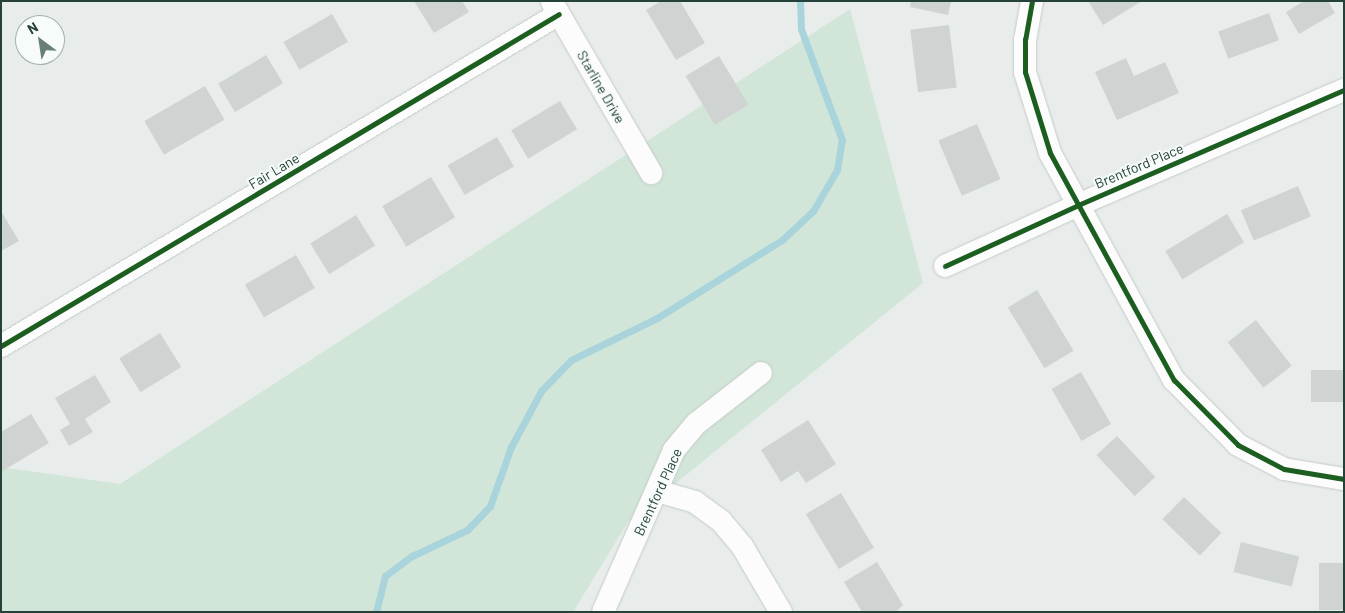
<!DOCTYPE html>
<style>
body{margin:0}
#map{position:relative;width:1345px;height:613px;overflow:hidden;background:#e8edeb;font-family:Barlow,sans-serif}
div>[style]{position:absolute}
[style*='--x']{left:calc(var(--x)*1px);top:calc(var(--y)*1px);width:calc(var(--w)*1px);rotate:calc(var(--a)*1deg)}
.green>*{inset:0;background:#d1e6d8}
.stream>*{height:7px;margin:-3.5px;padding:0 3.5px;transform-origin:3.5px;border-radius:3.5px;background:#a9d4db}
.building>*{inset:0;background:#cfd4d2;transform-origin:0 0}
.roads{filter:drop-shadow(0 0 1px #c5cac8) drop-shadow(0 0 1px #c5cac8)}
.street>*{height:22px;margin:-11px;padding:0 11px;transform-origin:11px;border-radius:11px;background:#fcfcfc}
.cycleway>*{height:5px;margin:-2.5px;padding:0 2.5px;transform-origin:2.5px;border-radius:2.5px;background:#1b5e20}
span{translate:-50% -50%;white-space:nowrap;text-align:center;line-height:1.15;-webkit-text-stroke:4px #f7fbf9;paint-order:stroke}
.street-label{font-size:14px;color:#24423a}
.frame{position:absolute;inset:0;border:2px solid #24423a;pointer-events:none}
.north{position:absolute;left:15px;top:15px;width:50px;height:50px;box-sizing:border-box;background:#f7fbf9;border:1px solid #a3b1ad;border-radius:50%;rotate:329deg;font-size:14px;font-weight:700;line-height:20px;text-align:center;color:#24423a}
.north::after{content:'';display:block;margin:auto;width:18px;height:22px;background:#697e78;clip-path:polygon(50% 0,100% 100%,50% 72%,0 100%)}
</style>
<div id="map">
<div class="green">
<i style="clip-path:polygon(850px 9px,923px 283px,628px 522px,573px 612px,1px 612px,1px 467px,120px 484px)"></i>
</div>
<div class="stream">
<i style="--x:376;--y:612;--w:37;--a:-76"></i>
<i style="--x:385;--y:576;--w:34;--a:-37"></i>
<i style="--x:412;--y:556;--w:61;--a:-25.3"></i>
<i style="--x:467;--y:530;--w:33;--a:-46"></i>
<i style="--x:490;--y:506;--w:63;--a:-70.4"></i>
<i style="--x:511;--y:447;--w:64;--a:-61.8"></i>
<i style="--x:541;--y:391;--w:43;--a:-45.9"></i>
<i style="--x:571;--y:360;--w:96;--a:-26"></i>
<i style="--x:657;--y:318;--w:147;--a:-32"></i>
<i style="--x:782;--y:240;--w:42;--a:-43.1"></i>
<i style="--x:813;--y:211;--w:48;--a:-59.7"></i>
<i style="--x:837;--y:170;--w:30;--a:-81"></i>
<i style="--x:842;--y:140;--w:118;--a:-110.3"></i>
<i style="--x:801;--y:29;--w:28;--a:-92"></i>
</div>
<div class="building">
<i style="clip-path:polygon(414px 1px,462px 1px,469px 12px,434px 33px)"></i>
<i style="clip-path:polygon(661px 1px,680px 1px,705px 43px,676px 60px,646px 10px)"></i>
<i style="clip-path:polygon(911px 1px,951px 1px,948px 15px,910px 7px)"></i>
<i style="clip-path:polygon(1088px 1px,1142px 1px,1103px 25px)"></i>
<i style="clip-path:polygon(1304px 1px,1328px 1px,1335px 13px,1299px 34px,1286px 12px)"></i>
<i style="left:1269px;top:13px;width:29px;height:54px;rotate:70deg"></i>
<i style="left:332px;top:14px;width:32px;height:56px;rotate:60deg"></i>
<i style="left:949px;top:25px;width:63px;height:39px;rotate:83deg"></i>
<i style="left:266px;top:55px;width:33px;height:56px;rotate:59deg"></i>
<i style="left:719px;top:56px;width:57px;height:39px;rotate:59deg"></i>
<i style="clip-path:polygon(1126px 58px,1134px 76px,1165px 62px,1179px 93px,1117px 120px,1095px 72px)"></i>
<i style="left:205px;top:86px;width:39px;height:70px;rotate:60deg"></i>
<i style="left:560px;top:101px;width:33px;height:57px;rotate:59deg"></i>
<i style="left:977px;top:124px;width:60px;height:42px;rotate:67deg"></i>
<i style="left:497px;top:137px;width:34px;height:57px;rotate:60deg"></i>
<i style="left:431px;top:177px;width:47px;height:57px;rotate:59deg"></i>
<i style="left:1298px;top:186px;width:33px;height:62px;rotate:67deg"></i>
<i style="clip-path:polygon(1px 211px,19px 241px,1px 251px)"></i>
<i style="left:1227px;top:214px;width:33px;height:72px;rotate:59deg"></i>
<i style="left:356px;top:215px;width:36px;height:54px;rotate:58deg"></i>
<i style="left:296px;top:255px;width:38px;height:59px;rotate:60deg"></i>
<i style="left:1037px;top:290px;width:71px;height:34px;rotate:59deg"></i>
<i style="left:1256px;top:320px;width:58px;height:36px;rotate:52deg"></i>
<i style="left:160px;top:333px;width:40px;height:48px;rotate:58deg"></i>
<i style="left:1344px;top:370px;width:32px;height:33px;rotate:90deg"></i>
<i style="left:1081px;top:372px;width:60px;height:34px;rotate:60deg"></i>
<i style="clip-path:polygon(95px 375px,111px 402px,85px 419px,93px 432px,69px 446px,60px 430px,70px 424px,55px 398px)"></i>
<i style="clip-path:polygon(31px 414px,49px 443px,1px 472px,1px 432px)"></i>
<i style="clip-path:polygon(808px 420px,836px 464px,806px 483px,798px 471px,781px 482px,761px 450px)"></i>
<i style="left:1117px;top:436px;width:56px;height:28px;rotate:47deg"></i>
<i style="left:841px;top:493px;width:64px;height:41px;rotate:59deg"></i>
<i style="left:1184px;top:497px;width:52px;height:31px;rotate:44deg"></i>
<i style="left:1241px;top:542px;width:60px;height:31px;rotate:14deg"></i>
<i style="clip-path:polygon(877px 562px,903px 605px,896px 612px,862px 612px,844px 582px)"></i>
<i style="left:1319px;top:563px;width:25px;height:47px"></i>
</div>
<div class="roads">
<div class="street">
<i style="--x:1032;--y:1;--w:39;--a:100"></i>
<i style="--x:1025;--y:39;--w:33;--a:90"></i>
<i style="--x:1025;--y:72;--w:85;--a:72.8"></i>
<i style="--x:1050;--y:153;--w:259;--a:61.4"></i>
<i style="--x:1174;--y:380;--w:91;--a:45.4"></i>
<i style="--x:1238;--y:445;--w:52;--a:27.6"></i>
<i style="--x:1284;--y:469;--w:61;--a:9.5"></i>
<i style="--x:552;--y:2;--w:198;--a:59.9"></i>
<i style="--x:945;--y:266;--w:146;--a:-24.6"></i>
<i style="--x:1078;--y:205;--w:290;--a:-23.4"></i>
<i style="--x:1;--y:346;--w:649;--a:-30.75"></i>
<i style="--x:657;--y:491;--w:40;--a:16"></i>
<i style="--x:695;--y:502;--w:32;--a:36"></i>
<i style="--x:721;--y:521;--w:33;--a:50"></i>
<i style="--x:742;--y:546;--w:77;--a:59.4"></i>
<i style="--x:603;--y:612;--w:177;--a:-66.3"></i>
<i style="--x:674;--y:450;--w:35;--a:-50"></i>
<i style="--x:697;--y:423;--w:81;--a:-38"></i>
</div>
</div>
<div class="cycleway">
<i style="--x:1032;--y:1;--w:39;--a:100"></i>
<i style="--x:1025;--y:39;--w:33;--a:90"></i>
<i style="--x:1025;--y:72;--w:85;--a:72.8"></i>
<i style="--x:1050;--y:153;--w:259;--a:61.4"></i>
<i style="--x:1174;--y:380;--w:91;--a:45.4"></i>
<i style="--x:1238;--y:445;--w:52;--a:27.6"></i>
<i style="--x:1284;--y:469;--w:61;--a:9.5"></i>
<i style="--x:945;--y:266;--w:146;--a:-24.6"></i>
<i style="--x:1078;--y:205;--w:290;--a:-23.4"></i>
<i style="--x:1;--y:346;--w:649;--a:-30.75"></i>
</div>
<div class="street-label">
<span style="left:601px;top:87px;rotate:60deg">Starline Drive</span>
<span style="left:1139px;top:166px;rotate:-23deg">Brentford Place</span>
<span style="left:274px;top:171px;rotate:-31deg">Fair Lane</span>
<span style="left:658px;top:492px;rotate:-65deg">Brentford Place</span>
</div>
<div class="frame"></div>
<div class="north">N</div>
</div>
